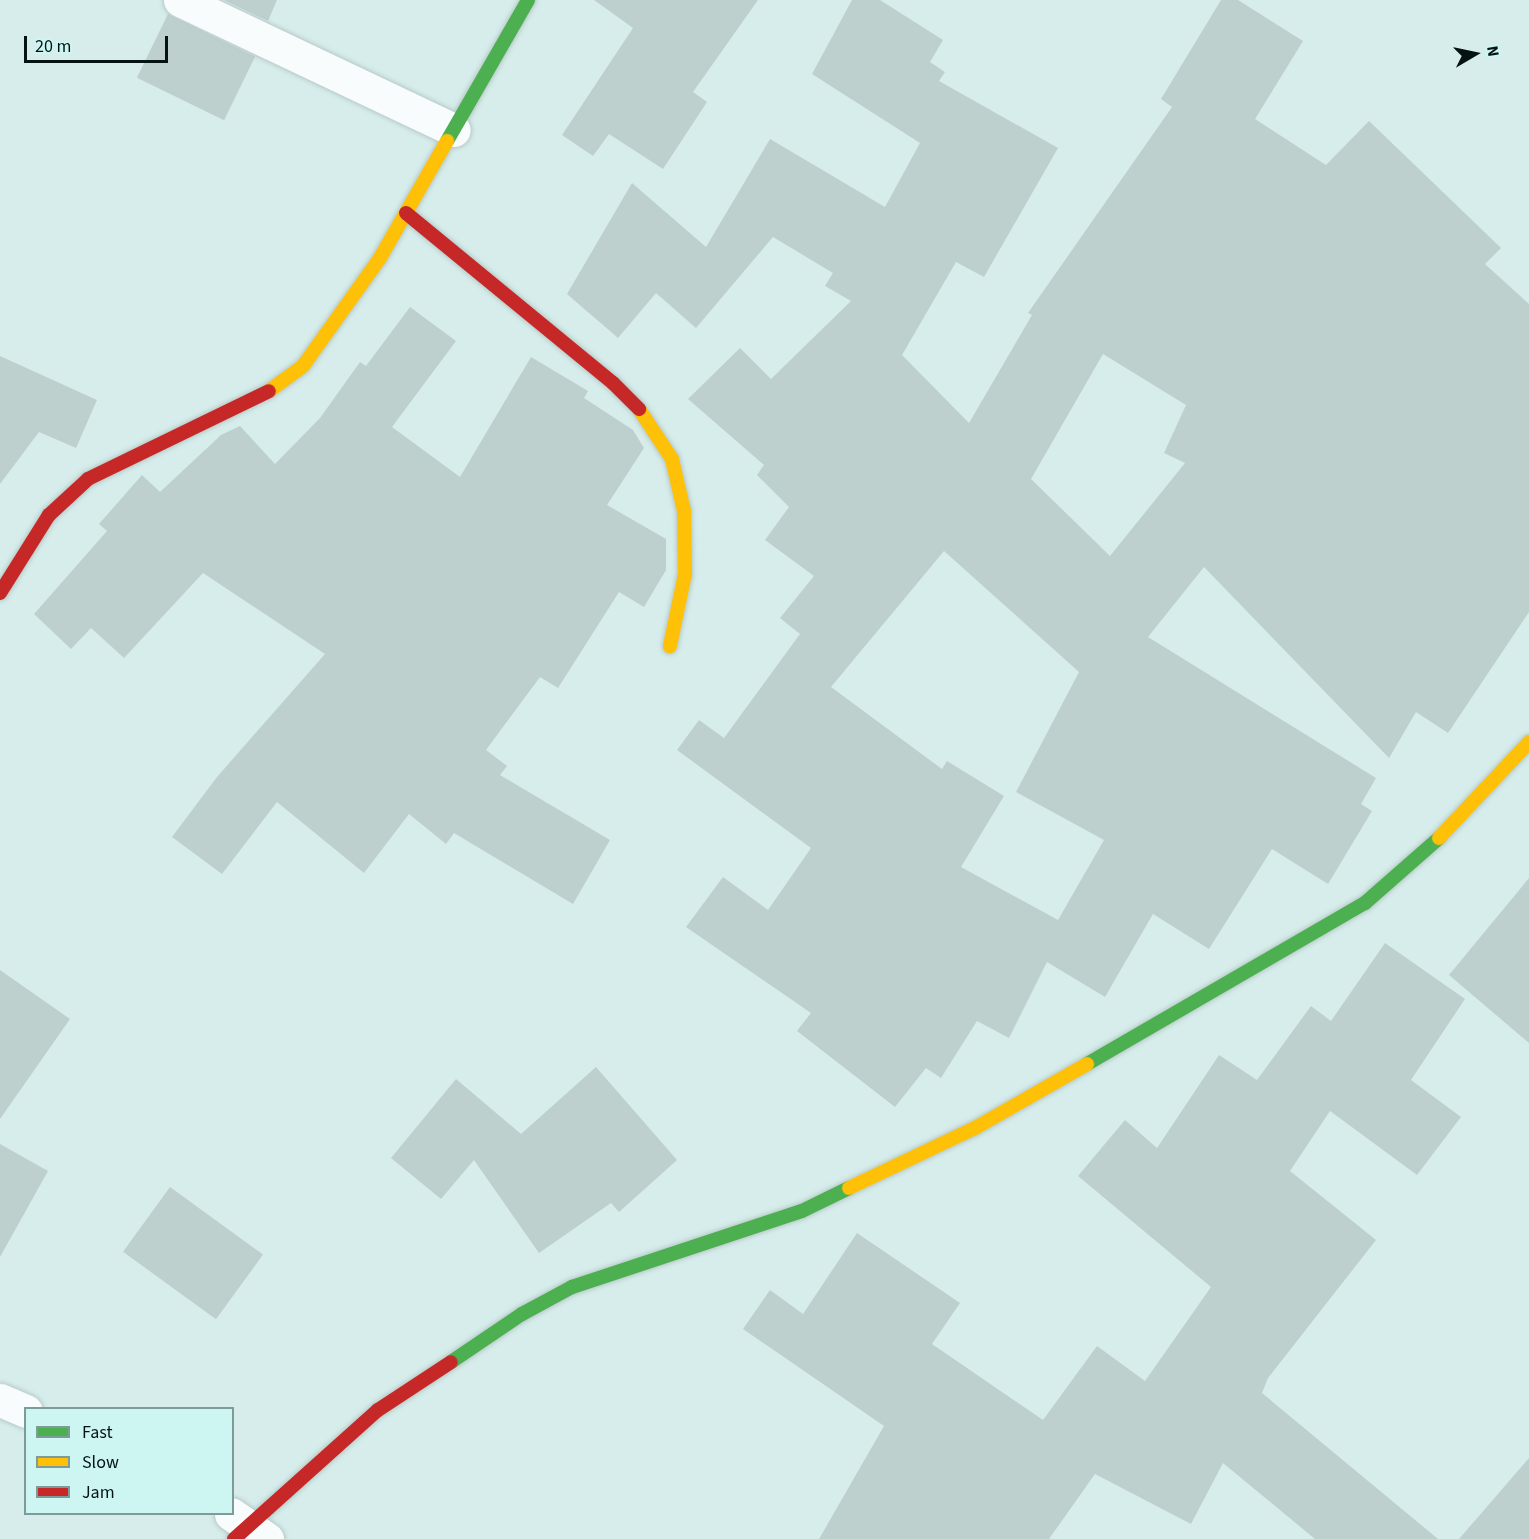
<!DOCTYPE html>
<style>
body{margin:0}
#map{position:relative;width:1529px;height:1539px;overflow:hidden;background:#d6edeb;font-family:"Source Sans 3",sans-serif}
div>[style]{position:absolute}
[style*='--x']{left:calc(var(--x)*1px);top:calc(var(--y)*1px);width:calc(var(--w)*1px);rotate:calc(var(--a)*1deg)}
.building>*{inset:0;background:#bed0ce;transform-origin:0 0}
.roads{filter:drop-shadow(0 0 2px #b8cac8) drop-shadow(0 0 2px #b8cac8)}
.street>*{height:33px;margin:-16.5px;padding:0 16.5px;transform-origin:16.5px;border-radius:16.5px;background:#f9fcfc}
.fast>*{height:14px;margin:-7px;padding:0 7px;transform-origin:7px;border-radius:7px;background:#4caf50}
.slow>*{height:14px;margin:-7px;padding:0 7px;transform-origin:7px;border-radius:7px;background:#ffc107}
.jam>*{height:14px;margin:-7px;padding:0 7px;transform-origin:7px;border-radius:7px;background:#c62828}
span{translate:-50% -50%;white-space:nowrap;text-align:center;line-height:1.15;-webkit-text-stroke:5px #cdf6f3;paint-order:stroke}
.legend{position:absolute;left:24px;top:1407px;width:210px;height:108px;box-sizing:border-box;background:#cdf6f3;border:2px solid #7d9b99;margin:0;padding:8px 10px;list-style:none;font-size:18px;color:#051313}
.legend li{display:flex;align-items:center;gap:12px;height:30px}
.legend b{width:30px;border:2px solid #7d9b99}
.north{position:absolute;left:1445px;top:24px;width:60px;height:60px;-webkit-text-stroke:4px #cdf6f3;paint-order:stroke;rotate:81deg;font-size:16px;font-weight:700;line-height:24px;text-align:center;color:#051313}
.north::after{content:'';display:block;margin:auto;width:21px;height:27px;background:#051313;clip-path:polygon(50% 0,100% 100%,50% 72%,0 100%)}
.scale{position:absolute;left:24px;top:36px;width:144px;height:27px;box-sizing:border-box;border:3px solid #051313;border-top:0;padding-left:8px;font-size:18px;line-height:21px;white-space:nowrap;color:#051313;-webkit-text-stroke:4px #cdf6f3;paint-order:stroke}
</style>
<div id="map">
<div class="building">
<i style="clip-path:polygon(224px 0,277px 0,268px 21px)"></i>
<i style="clip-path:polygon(594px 0,758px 0,693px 92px,707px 102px,663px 169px,609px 134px,593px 156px,562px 135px,633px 28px)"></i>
<i style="clip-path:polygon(evenodd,852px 0,880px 0,943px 40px,930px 62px,945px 72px,939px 81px,1058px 148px,984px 277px,956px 262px,902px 355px,969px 423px,1032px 315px,1028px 313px,1172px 107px,1161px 99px,1221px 0,1238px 0,1303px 41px,1255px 119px,1326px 165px,1369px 121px,1501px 248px,1485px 264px,1529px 304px,1529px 612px,1448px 733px,1416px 712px,1389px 758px,1204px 567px,1148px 637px,1376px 778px,1361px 804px,1372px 811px,1328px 884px,1272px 849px,1209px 949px,1153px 914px,1105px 997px,1047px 962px,1009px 1038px,977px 1021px,941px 1078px,926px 1068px,895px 1107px,797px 1031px,811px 1013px,686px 927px,723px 877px,768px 910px,811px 848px,677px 750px,699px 720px,724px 738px,800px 634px,780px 618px,814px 576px,765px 540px,789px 507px,757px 475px,764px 465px,688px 399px,740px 348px,771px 379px,851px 301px,825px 286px,833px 273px,773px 237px,696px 328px,656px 293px,618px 338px,567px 294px,632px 183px,706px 247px,770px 139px,885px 207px,920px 143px,812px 74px,852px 0,1103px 354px,1186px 405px,1164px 453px,1185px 463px,1110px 556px,1031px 479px,1103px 354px,852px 0,944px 551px,1079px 672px,1016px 792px,1104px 840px,1058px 920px,961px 867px,1004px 796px,947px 761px,942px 769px,831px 687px,944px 551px)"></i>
<i style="left:168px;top:14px;width:97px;height:71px;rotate:26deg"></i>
<i style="clip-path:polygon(410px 307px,456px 341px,392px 427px,460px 477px,531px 357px,588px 391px,584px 398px,633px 430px,644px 448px,607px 505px,666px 539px,666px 570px,644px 607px,619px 592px,558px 688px,540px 677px,486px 750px,507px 766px,500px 775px,610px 840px,573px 904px,454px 833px,446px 844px,409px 814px,364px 873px,277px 802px,222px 874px,172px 837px,217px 777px,325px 654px,203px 573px,124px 658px,91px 628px,71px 649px,34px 614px,107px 531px,99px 524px,142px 475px,160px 492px,221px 435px,240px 426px,275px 464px,320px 418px,360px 362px,366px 366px)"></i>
<i style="clip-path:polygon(0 356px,97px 400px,76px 448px,39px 432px,0 484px)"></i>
<i style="clip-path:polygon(1529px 878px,1529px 1043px,1449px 975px)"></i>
<i style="clip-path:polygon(1385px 943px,1465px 999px,1411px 1080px,1461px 1117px,1417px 1175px,1330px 1111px,1290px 1171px,1376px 1240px,1268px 1378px,1262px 1393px,1438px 1539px,1315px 1539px,1223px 1463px,1191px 1524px,1095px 1474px,1049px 1539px,819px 1539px,884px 1426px,743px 1329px,770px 1290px,803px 1314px,857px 1233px,960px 1303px,932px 1344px,1043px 1420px,1097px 1346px,1145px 1381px,1211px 1287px,1078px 1176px,1125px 1120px,1157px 1148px,1219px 1055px,1257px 1080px,1311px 1006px,1331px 1021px)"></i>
<i style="clip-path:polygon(0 970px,70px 1019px,0 1119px)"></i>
<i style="clip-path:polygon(596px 1067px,677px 1160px,619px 1212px,611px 1203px,539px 1253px,474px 1160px,441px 1199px,391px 1158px,456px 1079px,521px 1134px)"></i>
<i style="clip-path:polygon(0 1144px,48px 1171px,0 1257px)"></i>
<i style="left:170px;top:1187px;width:115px;height:80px;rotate:36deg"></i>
<i style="clip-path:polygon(1529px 1458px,1529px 1539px,1459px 1539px)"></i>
</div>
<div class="roads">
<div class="street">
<i style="--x:180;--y:0;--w:303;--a:25.4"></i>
<i style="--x:0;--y:1400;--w:28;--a:23"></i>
<i style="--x:231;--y:1514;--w:44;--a:34.8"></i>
</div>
<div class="fast">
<i style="--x:447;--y:141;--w:163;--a:-60.1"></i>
<i style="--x:1087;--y:1064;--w:321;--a:-30.1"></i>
<i style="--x:1365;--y:903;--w:98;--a:-41.3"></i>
<i style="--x:451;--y:1362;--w:86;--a:-34.1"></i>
<i style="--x:522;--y:1314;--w:57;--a:-28.4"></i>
<i style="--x:572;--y:1287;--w:242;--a:-18.3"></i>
<i style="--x:802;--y:1211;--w:52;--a:-26.1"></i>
</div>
<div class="slow">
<i style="--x:269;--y:391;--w:42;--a:-36.3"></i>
<i style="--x:303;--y:366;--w:133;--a:-54.5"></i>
<i style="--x:380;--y:258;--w:135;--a:-60.2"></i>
<i style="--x:639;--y:409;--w:60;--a:56.6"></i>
<i style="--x:672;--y:459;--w:53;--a:77"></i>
<i style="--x:684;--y:511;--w:63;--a:89.1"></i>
<i style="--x:685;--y:574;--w:74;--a:101.8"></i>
<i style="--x:1439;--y:838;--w:132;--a:-46.8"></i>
<i style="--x:849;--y:1188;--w:140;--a:-25.5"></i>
<i style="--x:975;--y:1128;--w:129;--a:-29.7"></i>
</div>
<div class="jam">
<i style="--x:406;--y:213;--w:268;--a:39.4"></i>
<i style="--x:613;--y:383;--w:37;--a:45"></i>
<i style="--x:0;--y:593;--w:92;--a:-57.9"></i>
<i style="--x:49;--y:515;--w:53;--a:-42.7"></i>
<i style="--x:88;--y:479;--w:201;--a:-25.9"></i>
<i style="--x:234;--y:1539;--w:193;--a:-41.9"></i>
<i style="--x:378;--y:1410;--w:87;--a:-33.3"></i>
</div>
</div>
<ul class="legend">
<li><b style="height:8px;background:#4caf50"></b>Fast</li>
<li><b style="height:8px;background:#ffc107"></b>Slow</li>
<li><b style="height:8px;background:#c62828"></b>Jam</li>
</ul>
<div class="north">N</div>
<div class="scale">20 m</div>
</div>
